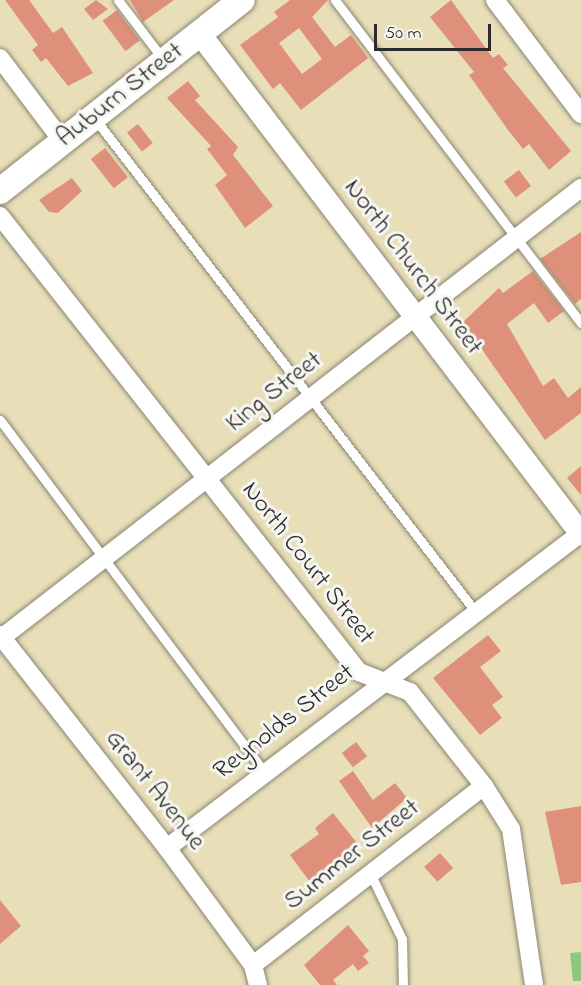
<!DOCTYPE html>
<style>
body{margin:0}
#map{position:relative;width:581px;height:985px;overflow:hidden;background:#e8dfb9;font-family:"Indie Flower",sans-serif}
div>[style]{position:absolute}
[style*='--x']{left:calc(var(--x)*1px);top:calc(var(--y)*1px);width:calc(var(--w)*1px);rotate:calc(var(--a)*1deg)}
.green>*{inset:0;background:#8fc87c}
.building>*{inset:0;background:#de907b;transform-origin:0 0}
.roads{filter:drop-shadow(0 0 2px #8a8572) drop-shadow(0 0 2px #8a8572)}
.service>*{height:9px;margin:-4.5px;padding:0 4.5px;transform-origin:4.5px;border-radius:4.5px;background:#fff}
.minor>*{height:18px;margin:-9px;padding:0 9px;transform-origin:9px;border-radius:9px;background:#fff}
.tertiary>*{height:22px;margin:-11px;padding:0 11px;transform-origin:11px;border-radius:11px;background:#fff}
.secondary>*{height:26px;margin:-13px;padding:0 13px;transform-origin:13px;border-radius:13px;background:#fff}
span{translate:-50% -50%;white-space:nowrap;text-align:center;line-height:1.15;-webkit-text-stroke:6px #f6f6f2;paint-order:stroke}
.street-label{font-size:26px;color:#2b2b2b}
.scale{position:absolute;left:374px;top:24px;width:117px;height:27px;box-sizing:border-box;border:3px solid #2b2b2b;border-top:0;padding-left:8px;font-size:18px;line-height:21px;white-space:nowrap;color:#2b2b2b;-webkit-text-stroke:4px #f6f6f2;paint-order:stroke}
</style>
<div id="map">
<div class="green">
<i style="clip-path:polygon(581px 952px,581px 981px,573px 981px,570px 953px)"></i>
</div>
<div class="building">
<i style="clip-path:polygon(5px 0,29px 0,53px 33px,62px 27px,93px 73px,68px 86px,46px 58px,41px 62px,32px 50px,38px 45px)"></i>
<i style="clip-path:polygon(96px 0,108px 9px,93px 20px,84px 9px)"></i>
<i style="clip-path:polygon(130px 0,174px 0,143px 22px)"></i>
<i style="clip-path:polygon(evenodd,290px 0,328px 0,312px 17px,335px 47px,351px 35px,368px 58px,301px 110px,280px 83px,273px 89px,240px 45px,278px 17px,274px 12px,290px 0,299px 28px,322px 59px,302px 74px,279px 43px,299px 28px)"></i>
<i style="clip-path:polygon(451px 0,493px 58px,499px 54px,508px 65px,503px 68px,571px 151px,549px 170px,529px 144px,523px 149px,508px 130px,469px 75px,474px 72px,430px 17px)"></i>
<i style="left:117px;top:10px;width:38px;height:18px;rotate:53deg"></i>
<i style="clip-path:polygon(188px 81px,200px 96px,195px 100px,238px 147px,233px 155px,273px 206px,245px 228px,215px 185px,227px 175px,207px 149px,211px 146px,167px 98px)"></i>
<i style="left:138px;top:124px;width:24px;height:14px;rotate:52deg"></i>
<i style="left:105px;top:148px;width:37px;height:18px;rotate:52deg"></i>
<i style="left:519px;top:170px;width:20px;height:19px;rotate:53deg"></i>
<i style="clip-path:polygon(72px 178px,82px 191px,58px 213px,49px 212px,39px 200px)"></i>
<i style="clip-path:polygon(581px 232px,581px 299px,575px 304px,540px 259px)"></i>
<i style="clip-path:polygon(533px 271px,564px 311px,548px 323px,534px 303px,507px 324px,543px 386px,554px 378px,568px 398px,581px 387px,581px 413px,545px 440px,463px 322px,499px 288px,503px 293px)"></i>
<i style="clip-path:polygon(581px 466px,581px 495px,567px 478px)"></i>
<i style="clip-path:polygon(488px 635px,501px 651px,480px 667px,503px 697px,492px 705px,502px 718px,480px 735px,433px 678px)"></i>
<i style="left:356px;top:742px;width:18px;height:18px;rotate:52deg"></i>
<i style="clip-path:polygon(353px 771px,373px 800px,395px 783px,407px 798px,372px 828px,339px 781px)"></i>
<i style="clip-path:polygon(581px 806px,581px 882px,561px 885px,545px 812px)"></i>
<i style="clip-path:polygon(333px 813px,357px 843px,310px 882px,290px 855px,319px 834px,315px 828px)"></i>
<i style="left:440px;top:853px;width:20px;height:21px;rotate:49deg"></i>
<i style="clip-path:polygon(0 900px,21px 926px,0 944px)"></i>
<i style="clip-path:polygon(348px 925px,369px 951px,363px 956px,369px 963px,358px 971px,353px 964px,333px 980px,337px 985px,320px 985px,304px 965px)"></i>
</div>
<div class="roads">
<div class="service">
<i style="--x:118;--y:0;--w:74;--a:52.7"></i>
<i style="--x:335;--y:0;--w:406;--a:52.7"></i>
<i style="--x:95;--y:119;--w:622;--a:52.32"></i>
<i style="--x:0;--y:420;--w:439;--a:53.1"></i>
<i style="--x:371;--y:875;--w:71;--a:64.2"></i>
<i style="--x:402;--y:939;--w:46;--a:88.8"></i>
</div>
<div class="minor">
<i style="--x:495;--y:0;--w:143;--a:53"></i>
<i style="--x:0;--y:58;--w:105;--a:53.1"></i>
<i style="--x:0;--y:216;--w:580;--a:51.79"></i>
<i style="--x:359;--y:672;--w:55;--a:21.4"></i>
<i style="--x:410;--y:692;--w:120;--a:51.8"></i>
<i style="--x:484;--y:786;--w:51;--a:57.9"></i>
<i style="--x:511;--y:829;--w:158;--a:81.6"></i>
<i style="--x:0;--y:635;--w:271;--a:51.9"></i>
<i style="--x:167;--y:848;--w:145;--a:53.7"></i>
<i style="--x:253;--y:965;--w:21;--a:76"></i>
<i style="--x:0;--y:639;--w:736;--a:-37.82"></i>
<i style="--x:167;--y:848;--w:520;--a:-37.27"></i>
<i style="--x:253;--y:965;--w:292;--a:-37.8"></i>
</div>
<div class="tertiary">
<i style="--x:200;--y:34;--w:629;--a:52.69"></i>
</div>
<div class="secondary">
<i style="--x:0;--y:191;--w:308;--a:-38.3"></i>
</div>
</div>
<div class="street-label">
<span style="left:121px;top:96px;rotate:-38deg">Auburn Street</span>
<span style="left:412px;top:268px;rotate:53deg">North Church Street</span>
<span style="left:275px;top:393px;rotate:-38deg">King Street</span>
<span style="left:307px;top:564px;rotate:52deg">North Court Street</span>
<span style="left:285px;top:723px;rotate:-38deg">Reynolds Street</span>
<span style="left:154px;top:791px;rotate:52deg">Grant Avenue</span>
<span style="left:353px;top:856px;rotate:-38deg">Summer Street</span>
</div>
<div class="scale">50 m</div>
</div>
